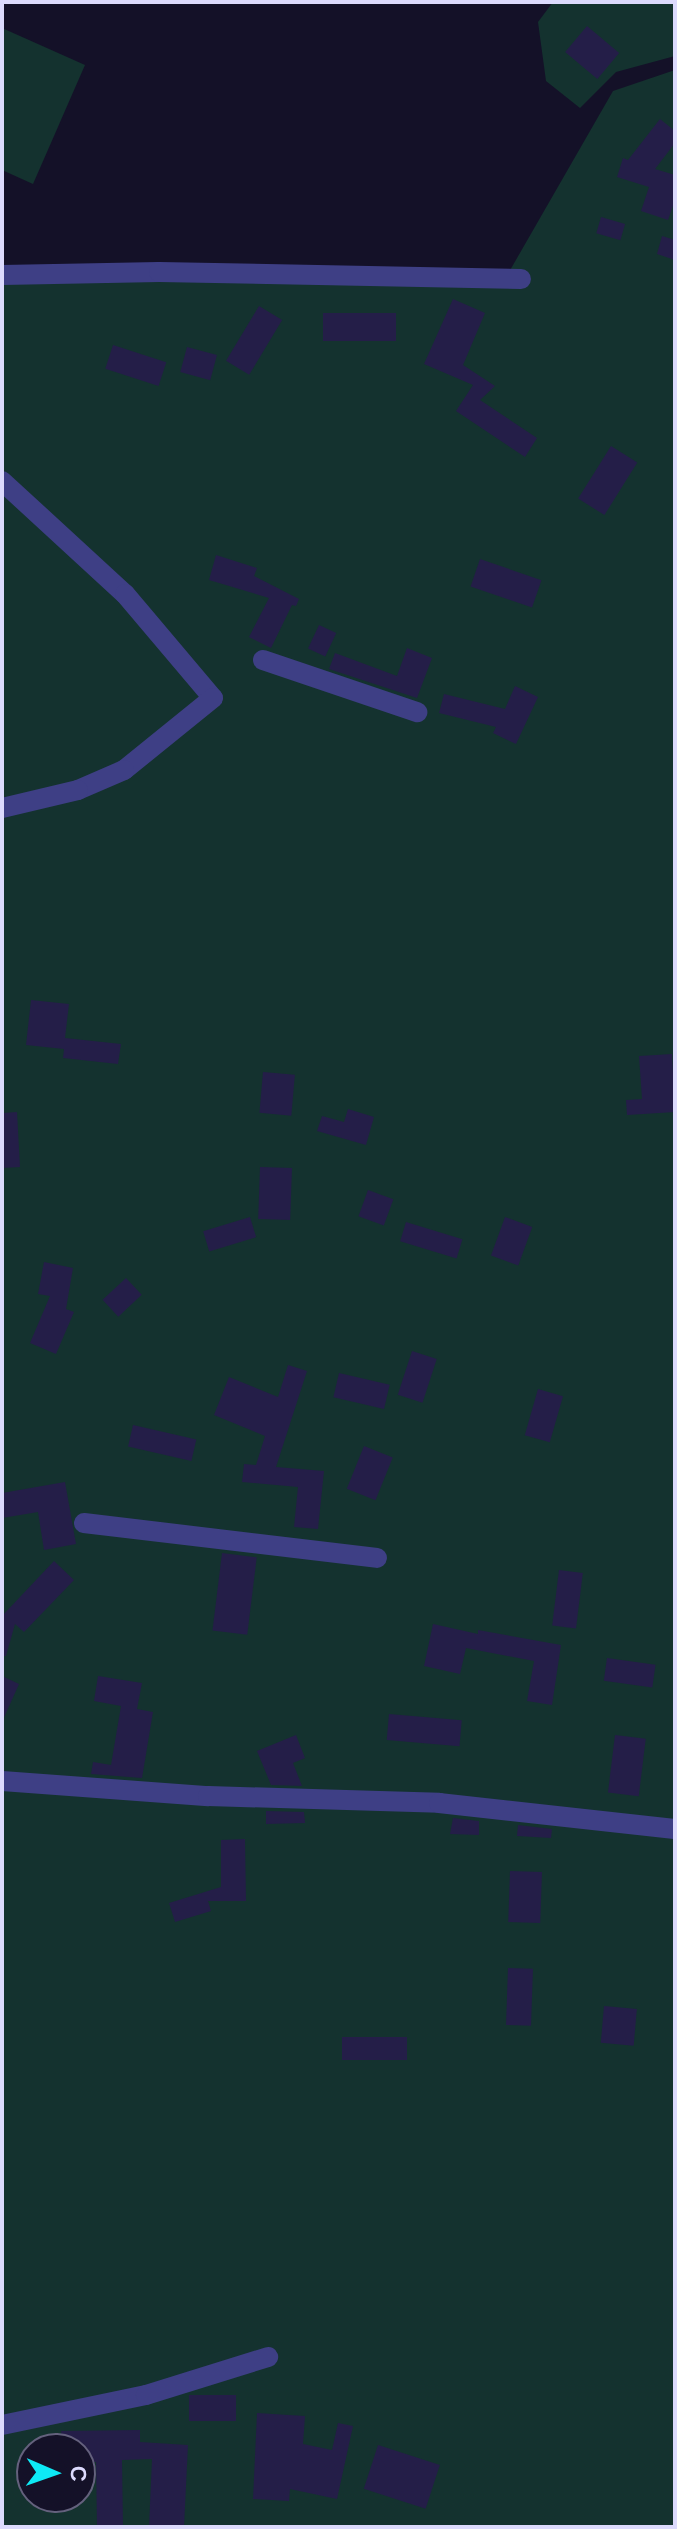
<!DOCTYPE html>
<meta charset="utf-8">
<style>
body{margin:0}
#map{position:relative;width:677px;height:2529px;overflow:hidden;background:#141128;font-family:Helvetica,sans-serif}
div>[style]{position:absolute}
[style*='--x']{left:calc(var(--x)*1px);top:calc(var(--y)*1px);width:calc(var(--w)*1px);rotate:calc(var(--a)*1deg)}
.green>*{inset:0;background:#14322f}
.building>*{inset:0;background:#241e48;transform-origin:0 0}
.minor>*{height:20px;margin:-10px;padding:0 10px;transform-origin:10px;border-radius:10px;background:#3e3f85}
span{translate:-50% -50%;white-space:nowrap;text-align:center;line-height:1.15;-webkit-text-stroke:6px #141128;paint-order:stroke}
.frame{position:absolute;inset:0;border:4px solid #dcdafd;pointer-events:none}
.north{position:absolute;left:16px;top:2433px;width:80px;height:80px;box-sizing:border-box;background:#141128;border:2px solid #64617d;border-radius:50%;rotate:92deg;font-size:22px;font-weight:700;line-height:32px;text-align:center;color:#dcdafd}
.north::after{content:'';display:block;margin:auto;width:28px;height:36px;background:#0ee9f5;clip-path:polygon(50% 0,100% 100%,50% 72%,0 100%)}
</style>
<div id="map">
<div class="green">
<i style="clip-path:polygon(553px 2px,675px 2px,675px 56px,616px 72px,580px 108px,546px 81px,538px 22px)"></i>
<i style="clip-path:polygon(2px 28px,85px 65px,33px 184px,2px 170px)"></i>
<i style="clip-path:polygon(evenodd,675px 70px,675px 2527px,2px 2527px,2px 274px,505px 279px,613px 91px,675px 70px,32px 2449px,80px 2449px,80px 2497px,32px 2497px,32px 2449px)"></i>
</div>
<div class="building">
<i style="left:587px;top:26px;width:42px;height:34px;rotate:40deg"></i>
<i style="clip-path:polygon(660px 119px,675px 131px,675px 143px,655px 169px,675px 175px,675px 200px,668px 220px,641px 211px,649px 187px,617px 177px,623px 158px,628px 160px)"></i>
<i style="left:601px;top:217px;width:25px;height:17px;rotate:16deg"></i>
<i style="clip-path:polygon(662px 236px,675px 240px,675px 260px,657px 254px)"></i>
<i style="clip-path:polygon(453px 299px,485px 313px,463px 365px,495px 386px,480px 400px,537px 438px,525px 457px,456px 411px,473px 385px,424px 364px)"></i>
<i style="left:259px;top:306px;width:27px;height:64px;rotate:31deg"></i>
<i style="left:323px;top:313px;width:73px;height:28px"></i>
<i style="left:113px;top:345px;width:56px;height:25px;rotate:18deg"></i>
<i style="left:187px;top:347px;width:31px;height:26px;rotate:15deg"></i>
<i style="left:611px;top:446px;width:31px;height:62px;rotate:32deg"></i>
<i style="clip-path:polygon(216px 555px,257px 568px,254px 576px,299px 599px,296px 606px,292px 605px,271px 648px,249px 637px,269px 598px,209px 580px)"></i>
<i style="left:480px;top:559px;width:65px;height:29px;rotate:19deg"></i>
<i style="left:319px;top:625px;width:19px;height:26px;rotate:25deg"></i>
<i style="clip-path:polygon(407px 648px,432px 658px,417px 698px,329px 669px,335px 653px,397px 676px)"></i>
<i style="clip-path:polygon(515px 686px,538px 697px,516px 744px,493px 733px,496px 727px,439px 713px,444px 694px,505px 709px)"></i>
<i style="clip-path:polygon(31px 1000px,69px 1004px,65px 1038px,121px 1044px,118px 1064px,63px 1058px,64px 1049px,26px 1045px)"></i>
<i style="clip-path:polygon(672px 1054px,675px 1112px,627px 1115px,626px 1100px,642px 1099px,639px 1056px)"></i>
<i style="left:263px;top:1072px;width:32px;height:41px;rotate:5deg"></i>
<i style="clip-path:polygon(348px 1109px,374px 1117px,366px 1145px,317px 1131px,322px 1116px,344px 1122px)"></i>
<i style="clip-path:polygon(17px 1112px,20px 1167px,2px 1168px,2px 1113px)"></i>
<i style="left:260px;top:1167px;width:32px;height:52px;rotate:2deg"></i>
<i style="left:368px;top:1190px;width:27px;height:28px;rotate:20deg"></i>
<i style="left:250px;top:1217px;width:21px;height:49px;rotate:73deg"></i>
<i style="left:505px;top:1217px;width:29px;height:41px;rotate:20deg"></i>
<i style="left:406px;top:1222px;width:59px;height:20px;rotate:17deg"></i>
<i style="clip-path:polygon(44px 1262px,73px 1268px,66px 1309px,74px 1312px,56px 1354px,30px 1343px,50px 1296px,38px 1294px)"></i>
<i style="left:126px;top:1278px;width:23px;height:32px;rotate:47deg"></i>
<i style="left:412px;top:1351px;width:26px;height:46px;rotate:18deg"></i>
<i style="clip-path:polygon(288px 1365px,307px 1371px,276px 1467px,324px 1471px,318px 1529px,294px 1527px,298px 1487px,242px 1482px,244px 1464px,256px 1465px,265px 1436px,214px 1415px,229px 1377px,278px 1397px)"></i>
<i style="left:339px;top:1373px;width:52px;height:25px;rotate:13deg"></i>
<i style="left:538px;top:1389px;width:26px;height:48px;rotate:16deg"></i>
<i style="left:133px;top:1425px;width:65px;height:22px;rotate:13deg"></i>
<i style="left:364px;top:1446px;width:31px;height:46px;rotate:22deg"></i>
<i style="clip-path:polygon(65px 1482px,76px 1544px,44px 1550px,38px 1512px,2px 1518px,2px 1493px)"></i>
<i style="left:222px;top:1553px;width:35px;height:78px;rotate:7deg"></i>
<i style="clip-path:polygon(54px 1561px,74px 1580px,24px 1632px,15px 1624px,6px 1656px,2px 1656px,2px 1616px)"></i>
<i style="left:559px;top:1570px;width:24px;height:56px;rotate:7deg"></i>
<i style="clip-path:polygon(433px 1624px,478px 1634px,478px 1630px,561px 1645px,552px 1705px,527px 1701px,534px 1661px,466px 1648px,460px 1674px,424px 1666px)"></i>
<i style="left:607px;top:1658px;width:49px;height:23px;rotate:8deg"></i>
<i style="clip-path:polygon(2px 1676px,19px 1684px,2px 1722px)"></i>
<i style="clip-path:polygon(98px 1676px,142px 1683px,137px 1709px,153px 1712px,142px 1778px,91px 1774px,93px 1762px,111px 1765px,121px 1706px,94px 1701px)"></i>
<i style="left:389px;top:1714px;width:73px;height:26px;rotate:5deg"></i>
<i style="clip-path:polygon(296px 1735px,305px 1758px,293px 1763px,302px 1786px,271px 1785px,257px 1751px)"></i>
<i style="left:615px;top:1735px;width:31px;height:58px;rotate:7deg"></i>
<i style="clip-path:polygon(266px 1811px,304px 1812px,305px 1823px,266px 1824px)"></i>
<i style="clip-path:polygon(453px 1818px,479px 1821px,479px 1835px,450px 1834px)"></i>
<i style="clip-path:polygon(518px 1825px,552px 1829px,551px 1838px,517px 1836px)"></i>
<i style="clip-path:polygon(245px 1839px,246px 1901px,208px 1901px,211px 1911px,175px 1922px,169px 1903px,221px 1887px,221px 1840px)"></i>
<i style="left:510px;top:1871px;width:32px;height:51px;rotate:2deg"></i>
<i style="left:508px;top:1968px;width:25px;height:57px;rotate:2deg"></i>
<i style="left:604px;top:2006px;width:33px;height:37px;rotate:5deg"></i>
<i style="left:342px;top:2037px;width:65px;height:23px"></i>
<i style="left:189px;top:2395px;width:47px;height:26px"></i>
<i style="clip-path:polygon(257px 2413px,305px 2416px,303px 2444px,332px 2450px,338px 2423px,353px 2426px,337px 2499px,290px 2489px,289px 2501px,253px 2499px)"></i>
<i style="clip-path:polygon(140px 2430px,140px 2442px,188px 2445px,184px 2527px,149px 2527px,152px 2459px,122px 2460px,123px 2527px,97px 2527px,96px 2462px,80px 2462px,80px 2449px,62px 2449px,61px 2431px)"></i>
<i style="left:378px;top:2445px;width:65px;height:46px;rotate:18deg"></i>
</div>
<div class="minor">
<i style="--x:2;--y:275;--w:157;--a:-1.1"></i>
<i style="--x:159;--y:272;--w:362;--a:1.1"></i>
<i style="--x:2;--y:481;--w:167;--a:42.6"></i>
<i style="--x:125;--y:594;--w:136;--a:49.8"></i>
<i style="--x:213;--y:698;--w:114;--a:141"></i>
<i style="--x:124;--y:770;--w:50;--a:156.5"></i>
<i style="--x:78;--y:790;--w:78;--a:166.7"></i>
<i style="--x:263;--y:660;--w:163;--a:18.7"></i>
<i style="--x:84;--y:1523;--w:295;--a:6.8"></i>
<i style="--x:2;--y:1781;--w:207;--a:4.2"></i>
<i style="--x:208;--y:1796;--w:231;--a:1.7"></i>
<i style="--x:439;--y:1803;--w:237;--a:6.3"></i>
<i style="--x:2;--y:2425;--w:147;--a:-11.8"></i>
<i style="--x:146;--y:2395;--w:128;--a:-17.3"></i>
</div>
<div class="frame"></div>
<div class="north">С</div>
</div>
